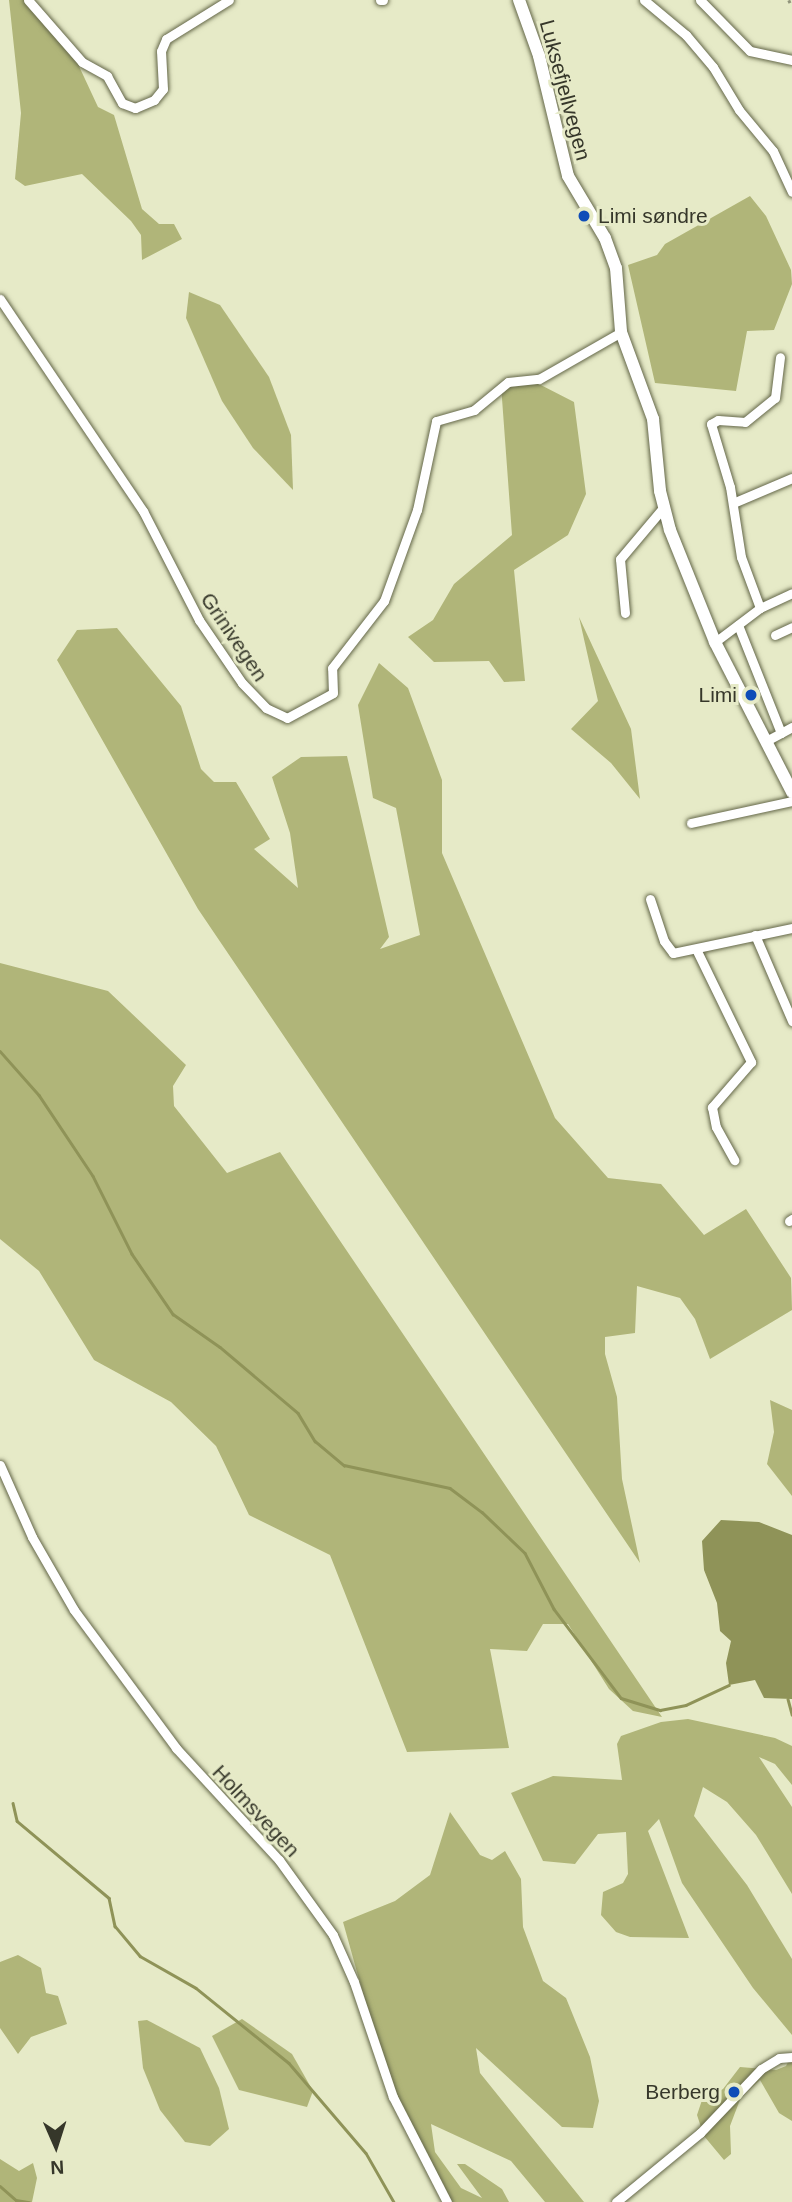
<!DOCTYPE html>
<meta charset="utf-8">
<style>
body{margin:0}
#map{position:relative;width:792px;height:2202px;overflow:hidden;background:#e6eac7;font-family:Helvetica,sans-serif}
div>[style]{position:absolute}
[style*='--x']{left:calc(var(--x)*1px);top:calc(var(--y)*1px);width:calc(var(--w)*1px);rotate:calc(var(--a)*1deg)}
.forest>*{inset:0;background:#b0b579}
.water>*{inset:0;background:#8f9358}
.stream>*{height:2.5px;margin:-1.25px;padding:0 1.25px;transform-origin:1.25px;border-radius:1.25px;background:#8f9358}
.roads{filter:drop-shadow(0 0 2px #646749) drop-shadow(0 0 2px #646749)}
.minor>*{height:9px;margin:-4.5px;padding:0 4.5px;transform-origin:4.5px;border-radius:4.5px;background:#fff}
.secondary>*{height:12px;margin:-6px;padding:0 6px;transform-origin:6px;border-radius:6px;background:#fff}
.rail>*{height:2.5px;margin-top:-1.25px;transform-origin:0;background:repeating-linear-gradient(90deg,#91947b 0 3.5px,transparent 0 10.5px)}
.dots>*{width:19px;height:19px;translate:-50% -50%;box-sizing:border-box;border:4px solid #e6eac7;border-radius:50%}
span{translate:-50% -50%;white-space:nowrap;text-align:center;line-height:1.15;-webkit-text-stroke:6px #e6eac7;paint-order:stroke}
.street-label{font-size:21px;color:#36372a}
.poi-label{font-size:21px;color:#36372a}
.left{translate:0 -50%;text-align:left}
.right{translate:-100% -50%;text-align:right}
.north{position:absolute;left:21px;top:2111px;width:70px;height:70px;-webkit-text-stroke:5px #e6eac7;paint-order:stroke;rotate:177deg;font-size:19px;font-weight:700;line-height:28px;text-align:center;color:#36372a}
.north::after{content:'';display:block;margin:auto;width:24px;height:32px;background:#36372a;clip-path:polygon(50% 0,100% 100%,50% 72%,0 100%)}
</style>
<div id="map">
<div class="forest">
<i style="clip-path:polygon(9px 0,31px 0,71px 49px,98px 107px,114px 115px,142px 209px,159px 224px,174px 224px,182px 239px,142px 260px,141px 235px,131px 221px,82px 174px,25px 186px,15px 179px,21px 113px)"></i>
<i style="clip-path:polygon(750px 196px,766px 216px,791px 270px,792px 284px,774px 330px,747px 331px,736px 391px,655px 383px,628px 265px,657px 255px,665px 244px)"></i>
<i style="clip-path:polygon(189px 292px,220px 305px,269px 377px,291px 435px,293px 490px,253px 448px,222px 401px,186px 318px)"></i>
<i style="clip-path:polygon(533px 381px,574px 402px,586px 494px,568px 535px,514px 570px,525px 681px,504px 682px,489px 661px,434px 662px,408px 637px,433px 620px,454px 584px,512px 535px,501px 385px)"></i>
<i style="clip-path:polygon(579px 617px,631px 729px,640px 799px,611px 763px,571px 729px,598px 701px)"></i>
<i style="clip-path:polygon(117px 628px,181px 706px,201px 769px,214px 782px,236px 782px,270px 839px,254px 849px,298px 888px,290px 833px,272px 777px,301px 757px,347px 756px,389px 937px,380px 949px,420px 935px,396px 808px,373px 798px,358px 705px,379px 663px,408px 688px,442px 780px,442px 853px,555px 1118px,608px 1178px,661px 1184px,704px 1235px,746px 1209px,791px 1278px,792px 1310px,710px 1359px,695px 1319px,680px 1298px,637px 1286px,635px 1333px,605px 1337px,605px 1354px,617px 1397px,622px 1479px,640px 1563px,198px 909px,57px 660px,77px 630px)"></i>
<i style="clip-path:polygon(0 963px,108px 991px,186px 1065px,173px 1086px,174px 1106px,227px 1173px,280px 1152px,662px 1717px,633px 1711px,609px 1689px,568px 1624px,543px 1624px,527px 1651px,490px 1649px,509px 1748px,407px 1752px,330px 1555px,249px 1515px,216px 1446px,171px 1402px,94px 1360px,39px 1271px,0 1239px)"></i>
<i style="clip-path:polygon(770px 1400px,792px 1410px,792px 1496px,767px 1464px,774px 1432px)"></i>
<i style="clip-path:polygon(688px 1719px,775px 1738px,792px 1746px,792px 1785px,775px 1764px,759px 1757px,792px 1807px,792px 1894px,756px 1835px,727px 1802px,703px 1787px,694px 1816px,747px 1885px,792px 1959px,792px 2035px,753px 1988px,682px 1883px,659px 1819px,648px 1831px,689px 1938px,630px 1937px,616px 1932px,601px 1915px,603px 1892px,623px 1883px,628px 1874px,626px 1832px,598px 1834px,575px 1864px,543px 1861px,511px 1793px,553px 1776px,622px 1780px,617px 1744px,621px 1736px,661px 1722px)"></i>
<i style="clip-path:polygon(450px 1812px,480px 1855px,492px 1860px,505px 1851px,521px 1879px,523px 1927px,543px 1981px,566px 1998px,590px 2057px,599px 2101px,593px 2128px,562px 2127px,476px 2048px,480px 2073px,584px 2202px,545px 2202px,511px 2161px,431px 2124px,435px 2152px,461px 2188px,482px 2198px,457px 2164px,465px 2164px,502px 2189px,509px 2202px,449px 2202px,388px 2083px,343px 1922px,395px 1901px,430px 1875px)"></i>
<i style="clip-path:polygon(18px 1955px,41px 1968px,46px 1993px,58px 1996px,67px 2024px,31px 2037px,18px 2054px,0 2028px,0 1962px)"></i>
<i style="clip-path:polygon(242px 2019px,292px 2054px,313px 2091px,307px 2107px,239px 2090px,212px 2036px)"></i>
<i style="clip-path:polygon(147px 2020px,200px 2048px,219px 2088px,229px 2129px,210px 2146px,185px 2142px,160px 2110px,143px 2068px,138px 2021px)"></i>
<i style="clip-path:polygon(792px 2054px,792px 2121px,779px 2113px,760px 2080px,741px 2097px,730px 2126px,731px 2154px,724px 2160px,704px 2136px,697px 2115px,702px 2100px,723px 2089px,740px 2067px,776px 2070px,786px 2066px)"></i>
<i style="clip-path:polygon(0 2159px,19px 2171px,33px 2163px,37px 2178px,32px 2202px,0 2202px)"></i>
</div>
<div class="water">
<i style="clip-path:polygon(721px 1520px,759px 1522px,792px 1535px,792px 1699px,764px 1698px,755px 1680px,729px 1685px,726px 1663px,731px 1641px,720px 1631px,717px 1603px,704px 1570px,702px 1541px)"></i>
</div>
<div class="stream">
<i style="--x:0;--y:1051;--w:59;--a:48.4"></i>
<i style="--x:39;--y:1095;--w:97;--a:56.3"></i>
<i style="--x:93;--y:1176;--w:87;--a:63.4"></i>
<i style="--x:132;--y:1254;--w:73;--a:55.7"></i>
<i style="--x:173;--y:1314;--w:57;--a:35.1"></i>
<i style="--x:220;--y:1347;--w:102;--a:40.2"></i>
<i style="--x:298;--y:1413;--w:33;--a:59"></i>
<i style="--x:315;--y:1441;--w:38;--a:40"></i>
<i style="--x:344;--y:1465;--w:108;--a:12.2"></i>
<i style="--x:450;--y:1488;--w:40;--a:37"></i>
<i style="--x:482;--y:1512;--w:59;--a:43.6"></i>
<i style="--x:525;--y:1553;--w:63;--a:62.6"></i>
<i style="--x:554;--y:1609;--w:111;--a:53"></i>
<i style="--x:621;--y:1698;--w:41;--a:17.1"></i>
<i style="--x:660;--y:1710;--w:26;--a:-11"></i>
<i style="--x:686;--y:1705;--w:47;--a:-24.9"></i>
<i style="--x:788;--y:1699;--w:16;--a:75"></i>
<i style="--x:13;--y:1803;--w:18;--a:77"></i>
<i style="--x:17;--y:1821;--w:120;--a:39.9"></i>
<i style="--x:109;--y:1898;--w:29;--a:78"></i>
<i style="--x:115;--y:1926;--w:39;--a:50"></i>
<i style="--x:140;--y:1956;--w:64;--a:29.7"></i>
<i style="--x:196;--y:1988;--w:119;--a:38.9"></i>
<i style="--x:289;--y:2063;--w:118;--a:49.5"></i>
<i style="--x:366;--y:2153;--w:56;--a:60.3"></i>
<i style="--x:0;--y:2186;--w:21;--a:41"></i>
<i style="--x:16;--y:2200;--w:13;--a:9"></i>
</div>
<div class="roads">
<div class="minor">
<i style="--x:28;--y:0;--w:82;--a:48.9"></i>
<i style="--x:82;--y:62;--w:29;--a:29"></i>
<i style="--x:107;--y:76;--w:31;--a:61"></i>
<i style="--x:122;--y:103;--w:14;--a:21"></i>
<i style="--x:135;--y:108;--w:21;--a:-23"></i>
<i style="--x:154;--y:100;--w:14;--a:-51"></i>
<i style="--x:163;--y:89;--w:38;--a:-93"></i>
<i style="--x:161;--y:51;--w:13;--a:-67"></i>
<i style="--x:166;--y:39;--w:74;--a:-31.8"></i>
<i style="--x:380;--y:0;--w:3;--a:0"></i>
<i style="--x:644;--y:0;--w:55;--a:39.8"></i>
<i style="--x:686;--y:35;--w:42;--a:49.8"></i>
<i style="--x:713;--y:67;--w:50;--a:58.8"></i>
<i style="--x:739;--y:110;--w:53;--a:50.3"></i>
<i style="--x:773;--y:151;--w:45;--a:65.1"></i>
<i style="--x:700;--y:0;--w:71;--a:45.6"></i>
<i style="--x:750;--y:51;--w:43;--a:12.1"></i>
<i style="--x:0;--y:299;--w:256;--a:56"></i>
<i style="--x:143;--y:511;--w:123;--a:62.8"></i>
<i style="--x:199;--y:620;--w:76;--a:55.7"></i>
<i style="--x:242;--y:683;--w:35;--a:46"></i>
<i style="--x:266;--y:708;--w:23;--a:25"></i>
<i style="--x:287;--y:718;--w:52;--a:-28.5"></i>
<i style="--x:333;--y:693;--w:25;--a:-92"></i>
<i style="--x:332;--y:668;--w:85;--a:-52.2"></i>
<i style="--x:384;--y:601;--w:97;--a:-70.1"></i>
<i style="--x:417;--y:510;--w:91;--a:-77.9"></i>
<i style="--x:436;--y:421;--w:40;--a:-16"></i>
<i style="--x:474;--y:410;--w:44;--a:-39.5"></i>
<i style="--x:508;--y:382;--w:31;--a:-6"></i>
<i style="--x:539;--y:379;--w:95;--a:-29.8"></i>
<i style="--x:733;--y:503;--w:64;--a:-23"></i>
<i style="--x:760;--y:608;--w:54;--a:-110.4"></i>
<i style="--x:741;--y:557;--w:71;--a:-98.9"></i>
<i style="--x:730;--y:487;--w:66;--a:-106.8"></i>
<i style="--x:711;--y:424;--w:8;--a:-30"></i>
<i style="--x:718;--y:420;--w:27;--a:4"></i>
<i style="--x:745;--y:422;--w:38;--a:-39"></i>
<i style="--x:775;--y:398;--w:41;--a:-83"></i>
<i style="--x:625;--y:613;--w:54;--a:-95.3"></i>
<i style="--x:620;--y:559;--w:67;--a:-49.9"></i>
<i style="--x:738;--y:625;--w:116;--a:68.3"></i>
<i style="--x:781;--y:733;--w:17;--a:152"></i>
<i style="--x:775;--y:635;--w:19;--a:-25"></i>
<i style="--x:715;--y:642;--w:56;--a:-37.1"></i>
<i style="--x:760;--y:608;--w:35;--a:-25"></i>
<i style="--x:781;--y:733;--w:13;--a:-29"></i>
<i style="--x:691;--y:823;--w:103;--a:-12.3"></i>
<i style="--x:650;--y:899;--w:44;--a:71.6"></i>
<i style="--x:664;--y:941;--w:15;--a:53"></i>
<i style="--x:673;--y:953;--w:122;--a:-11.9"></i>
<i style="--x:755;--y:935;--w:94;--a:66.7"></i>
<i style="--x:696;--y:949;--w:126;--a:64"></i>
<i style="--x:751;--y:1062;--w:60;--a:130.9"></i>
<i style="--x:712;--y:1107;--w:20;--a:79"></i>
<i style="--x:716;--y:1127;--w:38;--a:61"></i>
<i style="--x:789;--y:1221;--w:4;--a:-34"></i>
<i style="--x:0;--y:1465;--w:79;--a:66"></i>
<i style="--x:32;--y:1537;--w:84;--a:60.1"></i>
<i style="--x:74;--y:1610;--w:172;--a:53.5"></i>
<i style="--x:176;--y:1748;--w:152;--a:47.4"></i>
<i style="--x:279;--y:1860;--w:92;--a:54.2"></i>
<i style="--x:333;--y:1935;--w:51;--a:65.9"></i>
<i style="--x:354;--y:1982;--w:121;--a:71.3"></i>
<i style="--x:393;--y:2097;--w:118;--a:62.8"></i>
<i style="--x:616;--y:2202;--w:109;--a:-39.4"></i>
<i style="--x:700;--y:2133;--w:88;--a:-46.4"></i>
<i style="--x:761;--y:2069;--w:21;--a:-31"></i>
<i style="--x:779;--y:2058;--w:13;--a:-4"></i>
</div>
<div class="secondary">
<i style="--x:519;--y:0;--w:59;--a:70.3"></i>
<i style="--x:539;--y:56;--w:123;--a:76.4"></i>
<i style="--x:568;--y:176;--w:72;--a:59.2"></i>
<i style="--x:605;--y:238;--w:32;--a:70"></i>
<i style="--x:616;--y:268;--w:64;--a:85.5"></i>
<i style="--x:621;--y:332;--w:93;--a:69.8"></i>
<i style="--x:653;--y:419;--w:72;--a:84.4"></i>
<i style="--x:660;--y:491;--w:40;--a:75.6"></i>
<i style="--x:670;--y:530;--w:121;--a:68.1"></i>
<i style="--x:715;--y:642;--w:169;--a:62.8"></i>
</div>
</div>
<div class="rail">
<i style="--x:789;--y:0;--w:8;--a:67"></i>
</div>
<div class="dots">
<i style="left:584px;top:216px;background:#0f4db8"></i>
<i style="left:751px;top:695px;background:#0f4db8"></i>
<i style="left:734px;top:2092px;background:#0f4db8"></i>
</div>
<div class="street-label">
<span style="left:565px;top:90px;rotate:75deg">Luksefjellvegen</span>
<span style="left:234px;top:637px;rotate:56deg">Grinivegen</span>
<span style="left:256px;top:1811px;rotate:47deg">Holmsvegen</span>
</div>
<div class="poi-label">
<span class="left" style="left:598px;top:216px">Limi søndre</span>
<span class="right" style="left:737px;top:695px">Limi</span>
<span class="right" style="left:720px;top:2092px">Berberg</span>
</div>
<div class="north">N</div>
</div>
